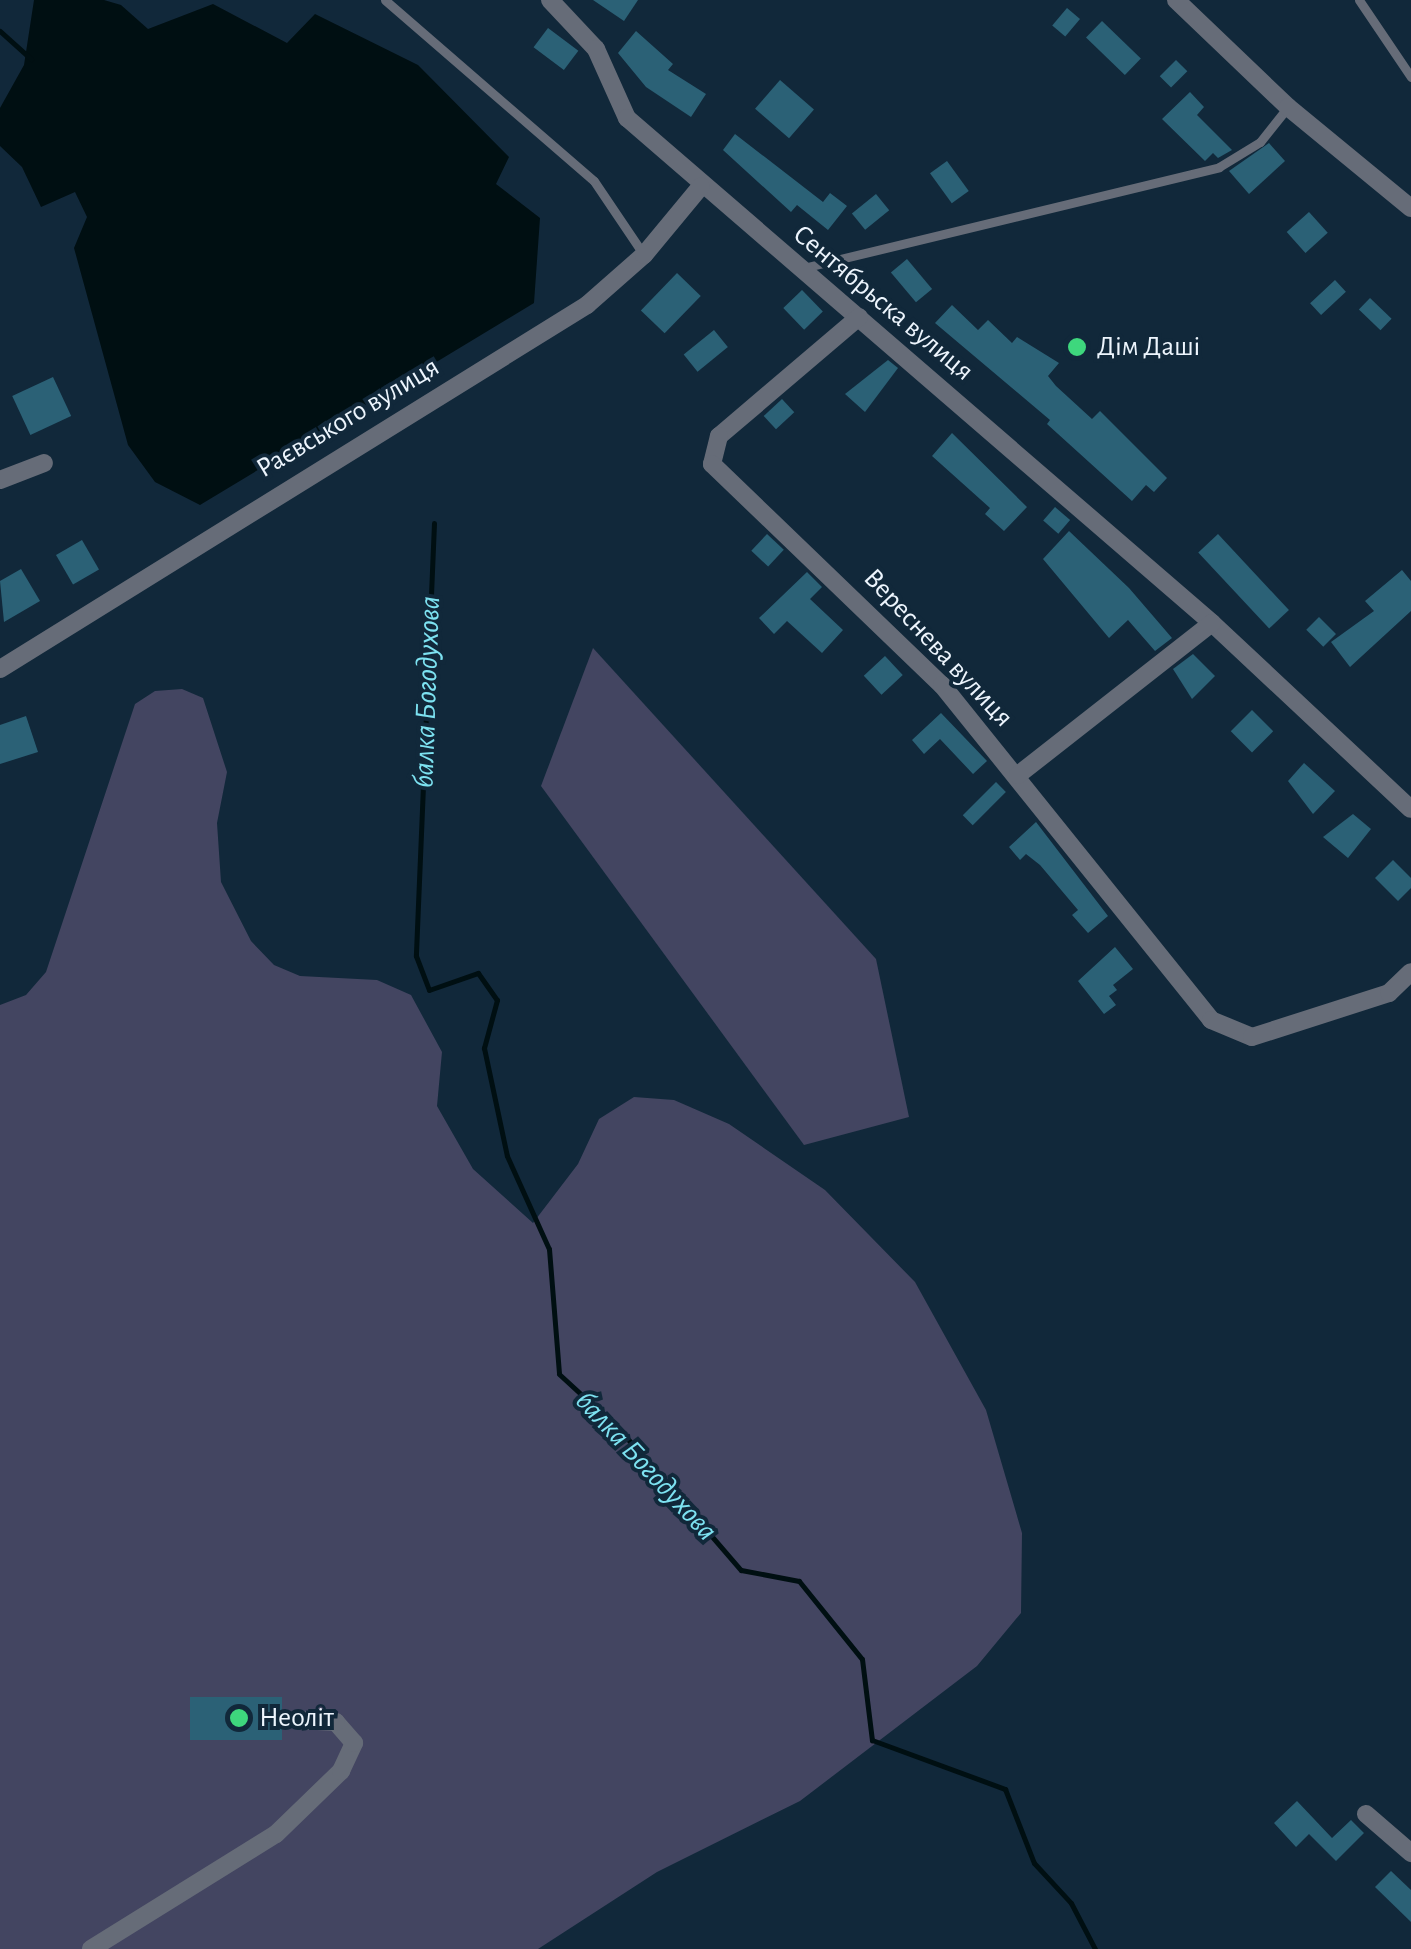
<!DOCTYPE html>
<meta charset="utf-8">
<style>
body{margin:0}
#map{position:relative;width:1411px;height:1949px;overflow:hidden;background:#11283a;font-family:"Alegreya Sans",sans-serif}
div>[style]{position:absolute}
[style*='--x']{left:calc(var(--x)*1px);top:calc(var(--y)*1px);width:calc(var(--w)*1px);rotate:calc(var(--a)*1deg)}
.green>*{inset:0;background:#434561}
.water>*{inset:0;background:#000f12}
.stream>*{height:5px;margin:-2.5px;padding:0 2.5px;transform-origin:2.5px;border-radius:2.5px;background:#000f12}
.building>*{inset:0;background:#2b6176;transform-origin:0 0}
.lane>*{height:9px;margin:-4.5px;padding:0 4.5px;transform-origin:4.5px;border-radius:4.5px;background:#666c78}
.street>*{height:18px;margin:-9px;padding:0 9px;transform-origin:9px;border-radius:9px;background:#666c78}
.dots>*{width:28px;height:28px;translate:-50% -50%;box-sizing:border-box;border:5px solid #11283a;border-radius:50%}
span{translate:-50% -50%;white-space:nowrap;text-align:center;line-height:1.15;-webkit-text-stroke:8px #11283a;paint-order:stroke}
.street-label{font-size:28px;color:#edf5fd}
.poi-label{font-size:28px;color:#edf5fd}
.left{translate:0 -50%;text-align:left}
.water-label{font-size:30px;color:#7de2f1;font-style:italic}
</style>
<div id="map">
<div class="green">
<i style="clip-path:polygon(593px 648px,876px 959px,909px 1117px,804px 1145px,541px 786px)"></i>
<i style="clip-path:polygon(182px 689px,203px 698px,227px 772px,217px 823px,221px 882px,251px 941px,274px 965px,300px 976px,377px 980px,411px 995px,442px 1052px,437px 1106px,473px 1169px,533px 1223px,578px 1164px,599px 1119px,634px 1097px,674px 1100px,729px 1124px,825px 1190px,915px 1282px,986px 1410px,1022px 1533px,1021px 1613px,977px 1666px,800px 1801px,657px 1872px,538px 1949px,0 1949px,0 1005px,26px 995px,46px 972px,135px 704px,155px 691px)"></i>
</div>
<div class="water">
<i style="clip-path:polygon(34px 0,104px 0,121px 5px,148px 29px,213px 4px,287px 43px,315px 14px,418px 65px,509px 157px,496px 184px,540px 218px,534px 303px,200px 505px,155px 482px,128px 445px,74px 248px,87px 217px,75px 192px,41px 207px,22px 167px,0 146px,0 108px,24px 65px)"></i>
</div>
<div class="stream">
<i style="--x:0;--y:31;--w:42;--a:42.1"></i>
<i style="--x:434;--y:523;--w:433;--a:92.4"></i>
<i style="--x:416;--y:956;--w:36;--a:69"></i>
<i style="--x:429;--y:990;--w:52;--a:-19.1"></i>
<i style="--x:478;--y:973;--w:33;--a:55"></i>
<i style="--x:497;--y:1000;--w:50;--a:105.2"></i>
<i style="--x:484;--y:1048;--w:110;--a:78"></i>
<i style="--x:507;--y:1156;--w:102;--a:65.7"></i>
<i style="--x:549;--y:1249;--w:125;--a:85.4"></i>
<i style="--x:559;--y:1374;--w:83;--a:42.6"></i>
<i style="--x:620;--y:1430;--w:185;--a:49.2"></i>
<i style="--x:741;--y:1570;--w:59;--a:10.7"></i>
<i style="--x:799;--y:1581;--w:100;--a:51.1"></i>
<i style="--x:862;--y:1659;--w:82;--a:83"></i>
<i style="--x:872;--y:1740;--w:142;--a:20.2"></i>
<i style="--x:1005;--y:1789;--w:79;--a:68.6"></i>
<i style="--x:1034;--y:1863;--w:54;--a:47.2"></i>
<i style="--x:1071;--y:1903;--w:52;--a:62.4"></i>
</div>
<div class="building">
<i style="clip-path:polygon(593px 0,638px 0,624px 21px)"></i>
<i style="left:1067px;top:8px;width:17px;height:23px;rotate:40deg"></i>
<i style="left:1102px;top:21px;width:54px;height:23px;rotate:44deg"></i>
<i style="left:548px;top:28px;width:38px;height:24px;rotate:37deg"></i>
<i style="clip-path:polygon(636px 31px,673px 64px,668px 70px,706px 94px,691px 117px,646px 87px,618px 53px)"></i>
<i style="left:1176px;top:60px;width:16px;height:23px;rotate:45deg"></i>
<i style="left:780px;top:80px;width:45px;height:38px;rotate:41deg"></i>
<i style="clip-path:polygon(1190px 92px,1204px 107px,1197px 115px,1232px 150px,1218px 158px,1213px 153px,1205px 161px,1162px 119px)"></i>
<i style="clip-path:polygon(735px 134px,823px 202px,830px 193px,847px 206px,828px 230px,797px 205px,791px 212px,723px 150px)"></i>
<i style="clip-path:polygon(1269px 143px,1285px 161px,1249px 194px,1229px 171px)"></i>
<i style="left:947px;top:161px;width:37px;height:21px;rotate:54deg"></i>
<i style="left:876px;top:194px;width:21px;height:31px;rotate:51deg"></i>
<i style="left:1309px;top:212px;width:28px;height:30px;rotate:48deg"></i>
<i style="left:907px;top:259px;width:39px;height:21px;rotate:50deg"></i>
<i style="left:677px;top:273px;width:33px;height:52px;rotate:44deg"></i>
<i style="left:1335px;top:280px;width:16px;height:34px;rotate:47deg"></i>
<i style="left:802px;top:290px;width:30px;height:26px;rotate:46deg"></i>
<i style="left:1370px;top:298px;width:30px;height:16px;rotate:44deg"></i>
<i style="clip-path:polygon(952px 305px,978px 330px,988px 320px,1012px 343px,1017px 337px,1059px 363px,1048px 376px,1056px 386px,1092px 419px,1100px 411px,1167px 478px,1154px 492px,1146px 485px,1132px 501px,1047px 424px,1050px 420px,935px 323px)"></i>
<i style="left:714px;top:330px;width:22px;height:39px;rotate:51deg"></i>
<i style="clip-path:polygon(888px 360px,898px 368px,865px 412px,845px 394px)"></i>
<i style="left:53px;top:377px;width:43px;height:45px;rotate:65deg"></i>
<i style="left:782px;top:399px;width:18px;height:25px;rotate:47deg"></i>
<i style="clip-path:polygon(952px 433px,1027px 507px,1004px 531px,985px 514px,990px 508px,932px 456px)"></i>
<i style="left:1055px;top:507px;width:20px;height:18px;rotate:41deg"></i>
<i style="clip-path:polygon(1069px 531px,1129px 588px,1172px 638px,1155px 651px,1128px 620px,1109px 638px,1043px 559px)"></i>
<i style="left:767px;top:534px;width:23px;height:23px;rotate:43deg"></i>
<i style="left:1218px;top:534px;width:104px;height:27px;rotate:47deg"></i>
<i style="left:82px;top:540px;width:34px;height:30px;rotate:60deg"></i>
<i style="clip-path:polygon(21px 569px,40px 601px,4px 622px,0 581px)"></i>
<i style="clip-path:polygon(1402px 570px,1411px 581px,1411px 611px,1350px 667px,1331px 642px,1374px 611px,1365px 601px)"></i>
<i style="clip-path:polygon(807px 572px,822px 587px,810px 599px,843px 630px,822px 653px,787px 621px,774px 634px,759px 618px)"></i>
<i style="left:1319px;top:617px;width:24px;height:18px;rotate:45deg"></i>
<i style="clip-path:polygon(1193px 654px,1215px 676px,1192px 699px,1173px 669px)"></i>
<i style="left:885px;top:656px;width:26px;height:29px;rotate:47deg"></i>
<i style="left:1252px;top:710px;width:30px;height:30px;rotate:45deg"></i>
<i style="clip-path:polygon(941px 713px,987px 761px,973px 774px,940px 739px,924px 754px,912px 740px)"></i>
<i style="clip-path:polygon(26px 716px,38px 752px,0 764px,0 725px)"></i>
<i style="clip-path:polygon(1304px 763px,1335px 791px,1313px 814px,1288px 781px)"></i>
<i style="left:996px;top:782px;width:14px;height:47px;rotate:45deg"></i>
<i style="clip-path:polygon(1353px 814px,1371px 829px,1348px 858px,1323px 837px)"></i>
<i style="clip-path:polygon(1036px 822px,1108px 916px,1088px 933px,1072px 915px,1078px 910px,1040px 865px,1026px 854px,1020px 860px,1009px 847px)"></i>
<i style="clip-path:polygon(1393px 860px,1411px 878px,1411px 888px,1398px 901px,1375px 878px)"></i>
<i style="clip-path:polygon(1115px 947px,1133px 969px,1113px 985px,1117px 990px,1109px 996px,1116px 1005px,1104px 1014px,1078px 981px)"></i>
<i style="left:282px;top:1697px;width:43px;height:92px;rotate:90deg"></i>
<i style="clip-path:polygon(1297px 1801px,1332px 1838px,1351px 1820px,1364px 1833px,1336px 1861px,1309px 1834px,1296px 1847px,1274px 1823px)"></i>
<i style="clip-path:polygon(1391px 1871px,1411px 1890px,1411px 1922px,1375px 1887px)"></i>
</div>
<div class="lane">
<i style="--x:385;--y:0;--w:276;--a:40.9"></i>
<i style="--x:594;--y:181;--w:89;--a:56"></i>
<i style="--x:1359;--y:0;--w:93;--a:56"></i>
<i style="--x:803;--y:268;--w:428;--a:-13.6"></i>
<i style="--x:1219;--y:167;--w:48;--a:-31.4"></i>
<i style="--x:1260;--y:142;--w:43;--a:-51.5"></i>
</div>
<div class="street">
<i style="--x:550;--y:0;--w:67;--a:46.8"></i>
<i style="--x:596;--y:49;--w:76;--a:65.8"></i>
<i style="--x:627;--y:118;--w:773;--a:40.8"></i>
<i style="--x:1212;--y:623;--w:272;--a:43.1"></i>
<i style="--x:1176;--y:0;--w:155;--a:43.7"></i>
<i style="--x:1288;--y:107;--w:159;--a:39.4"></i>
<i style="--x:859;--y:317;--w:184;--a:139.6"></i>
<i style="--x:719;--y:436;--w:29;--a:104"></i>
<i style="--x:712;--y:464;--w:319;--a:43.9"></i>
<i style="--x:942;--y:685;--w:430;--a:51.2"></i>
<i style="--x:1211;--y:1020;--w:44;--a:22.5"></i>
<i style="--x:1252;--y:1037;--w:144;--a:-17.8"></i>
<i style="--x:1389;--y:993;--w:30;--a:-44"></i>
<i style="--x:0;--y:480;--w:47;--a:-21.1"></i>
<i style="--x:0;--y:669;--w:691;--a:-31.8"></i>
<i style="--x:587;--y:305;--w:76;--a:-41.3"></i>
<i style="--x:644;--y:255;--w:89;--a:-50.4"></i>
<i style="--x:1018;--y:775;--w:246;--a:-38.1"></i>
<i style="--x:1366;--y:1814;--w:60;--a:40.9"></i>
<i style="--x:91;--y:1949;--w:218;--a:-31.9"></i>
<i style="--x:276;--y:1834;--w:91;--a:-44.1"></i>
<i style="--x:341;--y:1771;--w:31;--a:-65"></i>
<i style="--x:354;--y:1743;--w:28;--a:-131"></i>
<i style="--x:336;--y:1722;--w:37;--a:-177"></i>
</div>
<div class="dots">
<i style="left:1077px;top:347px;background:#3ed77d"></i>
<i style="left:239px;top:1718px;background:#3ed77d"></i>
</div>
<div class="street-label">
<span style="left:883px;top:303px;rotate:40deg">Сентябрьска вулиця</span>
<span style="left:348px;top:418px;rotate:-31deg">Раєвського вулиця</span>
<span style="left:938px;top:648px;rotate:47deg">Вереснева вулиця</span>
</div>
<div class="poi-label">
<span class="left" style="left:1097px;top:347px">Дім Даші</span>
<span class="left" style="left:259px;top:1718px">Неоліт</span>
</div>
<div class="water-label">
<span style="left:427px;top:692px;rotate:-88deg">балка Богодухова</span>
<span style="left:646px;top:1466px;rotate:47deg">балка Богодухова</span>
</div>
</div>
